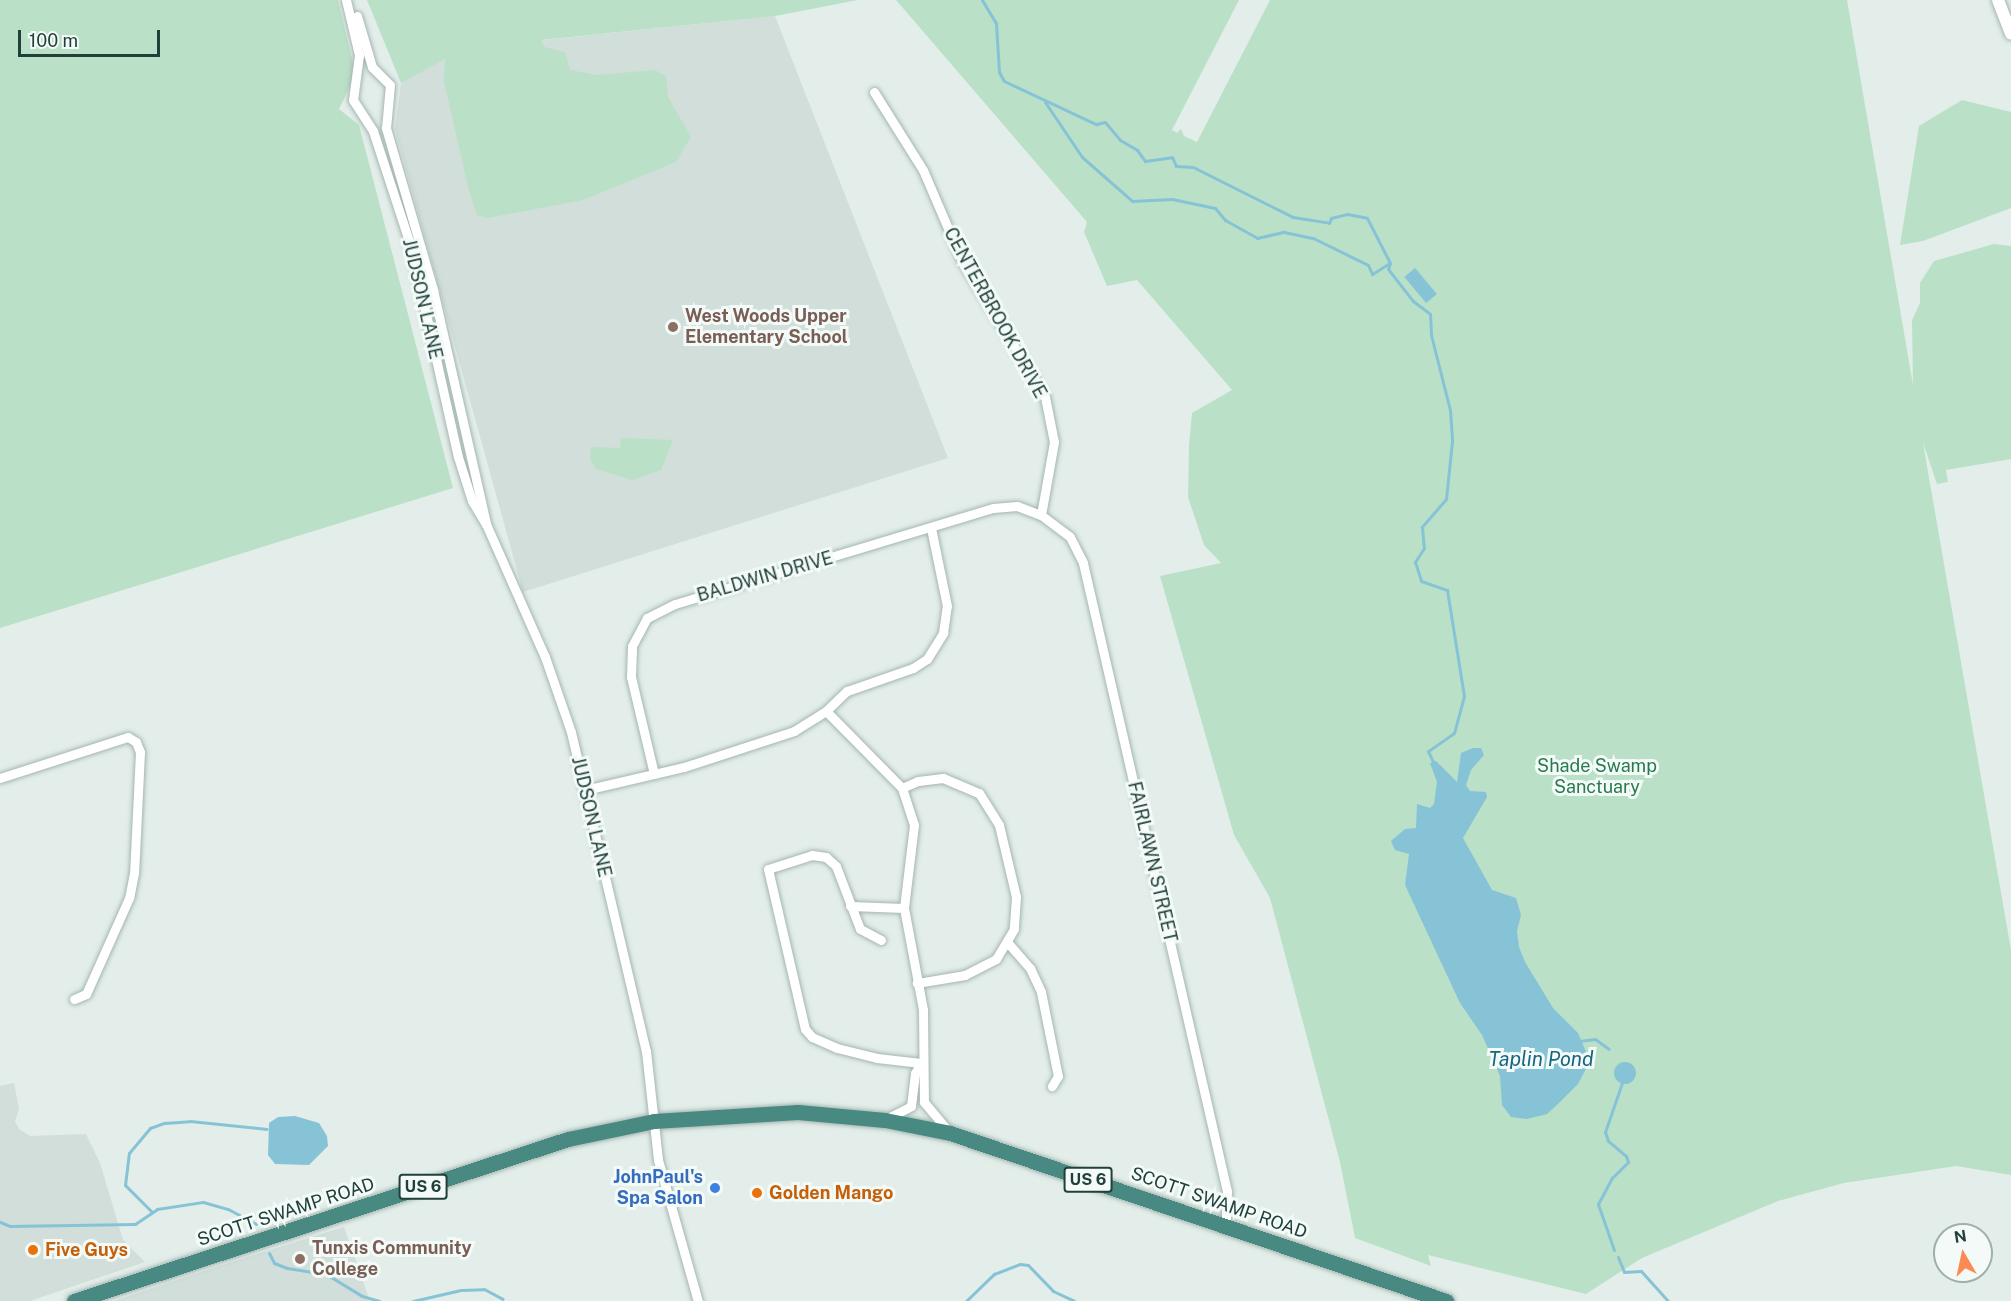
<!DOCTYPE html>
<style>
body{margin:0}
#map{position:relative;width:2011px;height:1301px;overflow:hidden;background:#e3eeea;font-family:"Public Sans",sans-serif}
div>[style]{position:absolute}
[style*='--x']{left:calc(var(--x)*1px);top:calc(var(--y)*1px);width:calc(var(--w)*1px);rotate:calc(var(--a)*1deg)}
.built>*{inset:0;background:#d1ded9}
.green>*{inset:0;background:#bae0c8}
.water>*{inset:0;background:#87c3d6;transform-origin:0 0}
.round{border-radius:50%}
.stream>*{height:3px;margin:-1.5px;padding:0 1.5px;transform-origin:1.5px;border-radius:1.5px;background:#87c3d6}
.roads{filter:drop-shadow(0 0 2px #a5b6b2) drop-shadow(0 0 2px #a5b6b2)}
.minor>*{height:9px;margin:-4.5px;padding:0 4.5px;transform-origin:4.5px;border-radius:4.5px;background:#fff}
.tertiary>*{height:12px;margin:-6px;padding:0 6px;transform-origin:6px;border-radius:6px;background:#fff}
.trunk>*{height:15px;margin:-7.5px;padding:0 7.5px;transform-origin:7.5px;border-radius:7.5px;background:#488a81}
.dots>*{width:16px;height:16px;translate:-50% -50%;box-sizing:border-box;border:3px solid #f3faf7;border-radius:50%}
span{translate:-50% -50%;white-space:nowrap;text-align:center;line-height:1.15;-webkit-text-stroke:6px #f3faf7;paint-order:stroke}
.shield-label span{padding:2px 4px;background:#f3faf7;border:2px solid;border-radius:4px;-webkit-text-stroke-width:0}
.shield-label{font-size:16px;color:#21403b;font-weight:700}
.street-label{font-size:18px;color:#21403b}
.education-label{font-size:18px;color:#785e54;font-weight:700}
.left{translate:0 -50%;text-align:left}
.park-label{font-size:18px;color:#287a4f}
.shop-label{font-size:18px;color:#366cbe;font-weight:700}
.right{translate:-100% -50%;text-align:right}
.food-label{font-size:18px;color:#c56008;font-weight:700}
.water-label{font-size:20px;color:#176580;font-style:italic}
.north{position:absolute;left:1933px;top:1223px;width:60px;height:60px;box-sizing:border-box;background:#f3faf7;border:2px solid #9fb0ac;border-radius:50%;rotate:351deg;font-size:16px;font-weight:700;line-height:24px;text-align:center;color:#21403b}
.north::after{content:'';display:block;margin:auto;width:21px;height:27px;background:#fb8b53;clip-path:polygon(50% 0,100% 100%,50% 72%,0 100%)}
.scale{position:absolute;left:18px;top:30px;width:142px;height:27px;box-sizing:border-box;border:3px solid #21403b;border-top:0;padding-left:8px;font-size:18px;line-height:21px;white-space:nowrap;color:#21403b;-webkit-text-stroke:4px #f3faf7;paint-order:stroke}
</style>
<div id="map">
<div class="built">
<i style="clip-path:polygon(775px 16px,948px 458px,523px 592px,395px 129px,401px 83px,441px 60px,497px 45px)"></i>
<i style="clip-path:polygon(14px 1083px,19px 1109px,15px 1121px,19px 1129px,30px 1136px,86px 1134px,100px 1163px,123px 1240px,145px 1262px,30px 1301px,0 1301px,0 1086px)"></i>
<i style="clip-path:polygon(344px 1227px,370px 1301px,114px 1301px,222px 1265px)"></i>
</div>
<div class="green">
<i style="clip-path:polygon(0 0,338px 0,354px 67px,352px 82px,339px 109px,359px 125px,453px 488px,0 628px)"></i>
<i style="clip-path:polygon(367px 0,858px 0,775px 16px,541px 40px,544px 47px,565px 52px,570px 70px,597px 75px,655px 70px,666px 76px,668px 97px,691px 137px,676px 162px,583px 200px,488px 218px,477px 215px,469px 191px,444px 81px,445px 59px,401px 83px)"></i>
<i style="clip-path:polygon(896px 0,1239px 0,1172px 130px,1177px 133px,1181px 129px,1184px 136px,1197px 142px,1270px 0,1847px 0,1913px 385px,1912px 320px,1920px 303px,1920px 283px,1934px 261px,1994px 244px,2011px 246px,2011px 459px,1946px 470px,1948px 482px,1937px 484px,1923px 443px,2011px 950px,2011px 1175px,1956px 1166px,1844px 1183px,1778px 1201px,1642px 1258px,1586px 1294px,1428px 1255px,1431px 1266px,1355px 1238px,1340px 1162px,1270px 898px,1234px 835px,1160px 576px,1221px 563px,1204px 545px,1188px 497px,1189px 445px,1192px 413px,1232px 390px,1137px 280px,1107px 286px,1084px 232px,1087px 222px)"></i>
<i style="clip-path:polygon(1962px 100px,2011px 112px,2011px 208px,1923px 241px,1900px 245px,1919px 126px)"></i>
<i style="clip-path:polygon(621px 438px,673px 440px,661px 470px,632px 480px,596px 469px,590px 459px,591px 447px,620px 448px)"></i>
</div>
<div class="water">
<i style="left:1415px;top:268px;width:34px;height:14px;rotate:50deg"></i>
<i style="clip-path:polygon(1473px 748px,1481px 748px,1484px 755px,1471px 770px,1466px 785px,1470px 791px,1486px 792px,1487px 797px,1463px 838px,1492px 890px,1516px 898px,1521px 915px,1517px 931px,1519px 947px,1525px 962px,1553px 1008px,1578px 1033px,1590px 1061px,1578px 1084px,1558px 1104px,1547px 1114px,1527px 1119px,1511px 1117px,1502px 1105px,1500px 1076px,1482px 1035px,1460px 1003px,1405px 885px,1409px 854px,1395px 850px,1391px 841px,1405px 829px,1416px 828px,1417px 804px,1430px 808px,1434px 804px,1437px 782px,1430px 763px,1436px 761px,1457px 782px,1461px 753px)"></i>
<i class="round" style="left:1614px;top:1062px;width:22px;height:22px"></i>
<i style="clip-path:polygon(295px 1116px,319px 1123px,327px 1136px,328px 1146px,309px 1165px,275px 1164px,268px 1155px,269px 1123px,278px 1117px)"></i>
</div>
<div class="stream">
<i style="--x:982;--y:0;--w:27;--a:59"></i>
<i style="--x:996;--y:23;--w:49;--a:86.5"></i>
<i style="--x:999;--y:72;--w:10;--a:61"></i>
<i style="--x:1004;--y:81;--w:102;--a:25.1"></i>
<i style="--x:1096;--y:124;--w:9;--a:-13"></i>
<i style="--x:1105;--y:122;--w:23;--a:50"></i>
<i style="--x:1120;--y:140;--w:20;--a:30"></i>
<i style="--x:1137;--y:150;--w:14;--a:54"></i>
<i style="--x:1145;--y:161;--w:27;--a:-8"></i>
<i style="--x:1172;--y:157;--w:10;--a:66"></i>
<i style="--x:1176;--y:166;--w:17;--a:3"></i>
<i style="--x:1193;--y:167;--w:112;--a:26.6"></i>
<i style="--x:1293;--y:217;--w:36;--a:9"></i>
<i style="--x:1329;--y:223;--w:5;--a:-68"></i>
<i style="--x:1331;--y:218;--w:16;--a:-14"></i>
<i style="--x:1347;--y:214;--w:20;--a:11"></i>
<i style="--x:1367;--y:218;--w:51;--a:62.9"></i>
<i style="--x:1390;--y:263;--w:6;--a:108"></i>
<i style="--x:1388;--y:269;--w:41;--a:52"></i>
<i style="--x:1413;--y:301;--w:21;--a:37"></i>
<i style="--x:1430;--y:314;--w:21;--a:87"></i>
<i style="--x:1431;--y:335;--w:77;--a:75.8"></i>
<i style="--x:1450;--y:410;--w:31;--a:86"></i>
<i style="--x:1452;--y:441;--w:58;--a:95.9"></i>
<i style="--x:1446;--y:499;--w:37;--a:131"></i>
<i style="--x:1422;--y:527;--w:21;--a:85"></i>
<i style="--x:1424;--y:548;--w:17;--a:123"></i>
<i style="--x:1415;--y:562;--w:20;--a:72"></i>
<i style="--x:1421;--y:581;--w:28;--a:19"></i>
<i style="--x:1447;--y:590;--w:107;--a:80.9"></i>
<i style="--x:1464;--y:696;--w:38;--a:105"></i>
<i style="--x:1454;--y:733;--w:32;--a:145"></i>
<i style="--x:1428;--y:751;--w:14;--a:65"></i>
<i style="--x:1045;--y:102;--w:66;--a:56.1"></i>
<i style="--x:1082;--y:157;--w:67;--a:41.3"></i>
<i style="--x:1132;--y:201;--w:40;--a:-2.9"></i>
<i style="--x:1172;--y:199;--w:44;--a:11.8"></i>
<i style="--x:1215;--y:208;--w:16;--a:50"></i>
<i style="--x:1225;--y:220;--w:37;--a:29"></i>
<i style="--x:1257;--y:238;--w:28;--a:-13"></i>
<i style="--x:1284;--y:232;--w:30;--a:12"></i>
<i style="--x:1313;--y:238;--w:61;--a:26.1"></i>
<i style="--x:1368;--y:265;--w:10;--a:66"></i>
<i style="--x:1372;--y:274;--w:19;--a:-32"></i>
<i style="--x:1579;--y:1041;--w:16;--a:-7"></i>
<i style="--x:1595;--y:1039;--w:17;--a:36"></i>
<i style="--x:152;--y:1212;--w:38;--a:-135"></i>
<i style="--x:125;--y:1185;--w:32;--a:-83"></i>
<i style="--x:129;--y:1153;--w:33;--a:-50"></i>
<i style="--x:150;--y:1128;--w:15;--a:-20"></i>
<i style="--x:164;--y:1123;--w:26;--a:-4"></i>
<i style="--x:190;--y:1121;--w:77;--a:5.9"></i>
<i style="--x:0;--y:1222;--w:11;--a:22"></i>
<i style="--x:10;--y:1226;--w:125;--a:-0.9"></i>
<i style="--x:135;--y:1224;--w:27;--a:-34"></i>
<i style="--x:157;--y:1209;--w:47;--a:-8.7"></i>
<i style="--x:203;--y:1202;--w:26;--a:16"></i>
<i style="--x:228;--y:1209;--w:32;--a:28"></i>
<i style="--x:1614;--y:1250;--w:49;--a:-109.2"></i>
<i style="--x:1598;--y:1204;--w:30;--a:-62"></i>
<i style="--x:1612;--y:1178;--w:23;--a:-45"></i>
<i style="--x:1628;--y:1162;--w:6;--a:-108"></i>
<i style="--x:1626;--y:1156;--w:23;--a:-140"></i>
<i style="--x:1608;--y:1141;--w:9;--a:-108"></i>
<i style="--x:1605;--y:1132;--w:52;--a:-70.9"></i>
<i style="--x:269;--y:1253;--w:11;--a:63"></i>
<i style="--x:274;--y:1263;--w:14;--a:21"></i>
<i style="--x:287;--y:1268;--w:39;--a:9"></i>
<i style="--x:326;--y:1274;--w:42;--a:31.4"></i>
<i style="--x:362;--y:1296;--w:18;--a:16"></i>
<i style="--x:1618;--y:1257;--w:16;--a:68"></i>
<i style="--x:1624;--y:1272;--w:17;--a:-3"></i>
<i style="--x:1641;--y:1271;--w:40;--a:48"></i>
<i style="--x:413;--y:1301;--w:49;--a:-12.9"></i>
<i style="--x:461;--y:1290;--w:23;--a:-2"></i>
<i style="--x:484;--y:1289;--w:21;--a:28"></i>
<i style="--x:966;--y:1301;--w:39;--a:-44"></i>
<i style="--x:994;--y:1274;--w:28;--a:-21"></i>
<i style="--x:1020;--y:1264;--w:8;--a:7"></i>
<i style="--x:1028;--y:1265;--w:36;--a:46"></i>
<i style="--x:1053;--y:1291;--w:23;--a:25"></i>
</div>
<div class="roads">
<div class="minor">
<i style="--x:346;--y:0;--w:57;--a:76.7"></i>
<i style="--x:359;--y:55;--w:45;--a:97.6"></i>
<i style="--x:353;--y:100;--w:37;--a:57"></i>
<i style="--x:373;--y:131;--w:122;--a:71.9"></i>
<i style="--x:411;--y:247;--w:215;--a:77.4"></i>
<i style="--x:458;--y:457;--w:46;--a:72.3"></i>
<i style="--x:472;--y:501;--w:27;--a:59"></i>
<i style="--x:486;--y:524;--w:145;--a:66.1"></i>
<i style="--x:545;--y:657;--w:79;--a:70.9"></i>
<i style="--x:571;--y:732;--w:328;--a:76.8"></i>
<i style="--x:646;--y:1051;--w:110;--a:83.7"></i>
<i style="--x:658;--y:1160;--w:147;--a:74.2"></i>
<i style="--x:357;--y:16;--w:53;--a:73.6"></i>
<i style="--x:372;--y:67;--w:25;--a:45"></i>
<i style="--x:390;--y:85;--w:43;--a:95.3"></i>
<i style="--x:386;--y:128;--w:169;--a:73.8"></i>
<i style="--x:433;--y:290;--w:240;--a:77.2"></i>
<i style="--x:874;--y:92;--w:92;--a:57.9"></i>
<i style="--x:923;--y:170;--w:99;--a:66.8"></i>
<i style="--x:962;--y:261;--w:159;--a:58.6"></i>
<i style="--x:1045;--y:397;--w:46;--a:78.7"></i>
<i style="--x:1054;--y:442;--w:74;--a:100.1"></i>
<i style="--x:826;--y:711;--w:108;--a:45.4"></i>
<i style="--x:902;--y:788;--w:39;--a:72"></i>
<i style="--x:914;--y:825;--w:84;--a:96.9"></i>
<i style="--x:904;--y:908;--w:104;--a:79.4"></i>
<i style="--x:923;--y:1010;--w:92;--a:89.4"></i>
<i style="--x:924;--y:1102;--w:38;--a:50"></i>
<i style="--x:654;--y:774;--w:100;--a:-103.3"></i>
<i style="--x:631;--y:677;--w:31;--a:-88"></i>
<i style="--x:632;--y:646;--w:32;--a:-62"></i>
<i style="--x:647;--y:618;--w:31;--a:-27"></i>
<i style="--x:675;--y:604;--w:332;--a:-16.8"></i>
<i style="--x:993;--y:508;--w:24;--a:-5"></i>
<i style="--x:1017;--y:506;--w:26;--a:21"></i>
<i style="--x:1041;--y:515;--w:36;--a:37"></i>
<i style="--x:1070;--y:537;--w:29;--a:63"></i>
<i style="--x:1083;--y:563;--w:644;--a:77.09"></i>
<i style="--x:1227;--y:1191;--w:35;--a:92"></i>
<i style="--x:0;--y:778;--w:134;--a:-17.8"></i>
<i style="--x:128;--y:737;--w:9;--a:32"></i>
<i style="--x:136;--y:742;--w:11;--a:68"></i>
<i style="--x:140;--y:752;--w:121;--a:92.8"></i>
<i style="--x:134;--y:873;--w:25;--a:101"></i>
<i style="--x:129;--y:898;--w:105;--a:114.1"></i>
<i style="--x:86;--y:994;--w:13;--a:157"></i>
<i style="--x:902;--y:788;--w:17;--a:-24"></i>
<i style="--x:918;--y:781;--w:25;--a:-7"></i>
<i style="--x:943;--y:778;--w:39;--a:23"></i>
<i style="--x:979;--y:793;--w:38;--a:58"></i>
<i style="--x:999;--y:825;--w:74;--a:76.7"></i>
<i style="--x:1016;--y:897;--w:32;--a:94"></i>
<i style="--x:1014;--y:929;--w:35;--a:121"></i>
<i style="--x:996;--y:959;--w:35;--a:153"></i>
<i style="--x:965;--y:975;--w:49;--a:170.5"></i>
<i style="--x:585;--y:790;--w:102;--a:-13.1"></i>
<i style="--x:684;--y:767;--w:116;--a:-18.1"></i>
<i style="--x:794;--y:731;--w:38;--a:-32"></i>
<i style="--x:826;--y:711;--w:29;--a:-44"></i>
<i style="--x:847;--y:691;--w:70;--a:-19.2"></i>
<i style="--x:913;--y:668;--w:17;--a:-33"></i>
<i style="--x:927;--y:659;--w:31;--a:-58"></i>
<i style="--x:943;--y:633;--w:27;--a:-82"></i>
<i style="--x:947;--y:606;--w:80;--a:-101.6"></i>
<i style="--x:850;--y:906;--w:54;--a:2.1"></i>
<i style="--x:881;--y:940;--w:24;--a:-152"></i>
<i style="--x:860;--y:929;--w:67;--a:-110.9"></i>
<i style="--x:836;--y:866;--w:13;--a:-138"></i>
<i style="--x:826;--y:857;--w:14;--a:-172"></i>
<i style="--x:812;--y:855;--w:46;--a:162.3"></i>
<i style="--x:768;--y:869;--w:164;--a:77"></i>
<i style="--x:805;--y:1029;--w:11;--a:49"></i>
<i style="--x:812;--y:1037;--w:27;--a:24"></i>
<i style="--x:837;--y:1048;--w:41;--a:14"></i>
<i style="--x:877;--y:1058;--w:44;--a:6.5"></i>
<i style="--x:1008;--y:943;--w:33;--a:49"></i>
<i style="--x:1030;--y:968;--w:26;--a:65"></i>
<i style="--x:1041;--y:992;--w:86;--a:78.6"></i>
<i style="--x:1058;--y:1076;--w:12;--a:121"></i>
<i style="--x:886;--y:1119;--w:28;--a:-27"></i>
<i style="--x:911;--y:1106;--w:33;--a:-83"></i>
<i style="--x:915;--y:1073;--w:12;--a:-59"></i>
</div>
<div class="tertiary">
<i style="--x:1998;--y:0;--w:36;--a:69"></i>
</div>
<div class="trunk">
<i style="--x:74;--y:1301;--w:520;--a:-18.16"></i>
<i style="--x:568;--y:1139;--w:88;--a:-11.8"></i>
<i style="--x:654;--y:1121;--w:144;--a:-3.6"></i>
<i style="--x:798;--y:1112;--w:87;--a:5.3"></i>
<i style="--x:885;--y:1120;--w:66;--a:11.3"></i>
<i style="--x:950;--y:1133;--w:524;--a:18.71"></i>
</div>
</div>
<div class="dots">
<i style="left:673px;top:327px;background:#8d6e63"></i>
<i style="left:715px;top:1188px;background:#3f7fe0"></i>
<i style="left:757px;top:1193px;background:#e8710a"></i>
<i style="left:33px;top:1250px;background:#e8710a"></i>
<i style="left:300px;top:1259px;background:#8d6e63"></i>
</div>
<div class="shield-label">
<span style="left:1088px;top:1180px">US 6</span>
<span style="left:423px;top:1187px">US 6</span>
</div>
<div class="street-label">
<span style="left:422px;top:299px;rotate:77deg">JUDSON LANE</span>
<span style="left:995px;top:313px;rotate:61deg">CENTERBROOK DRIVE</span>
<span style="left:765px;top:577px;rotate:-16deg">BALDWIN DRIVE</span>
<span style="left:591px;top:817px;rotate:77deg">JUDSON LANE</span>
<span style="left:1152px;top:862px;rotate:77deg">FAIRLAWN STREET</span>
<span style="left:1219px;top:1203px;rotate:19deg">SCOTT SWAMP ROAD</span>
<span style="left:286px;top:1212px;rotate:-18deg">SCOTT SWAMP ROAD</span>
</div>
<div class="education-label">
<span class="left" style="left:685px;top:327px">West Woods Upper<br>Elementary School</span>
<span class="left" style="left:312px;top:1259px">Tunxis Community<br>College</span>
</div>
<div class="park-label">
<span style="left:1597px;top:777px">Shade Swamp<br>Sanctuary</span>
</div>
<div class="shop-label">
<span class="right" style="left:703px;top:1188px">JohnPaul's<br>Spa Salon</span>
</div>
<div class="food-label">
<span class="left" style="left:769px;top:1193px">Golden Mango</span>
<span class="left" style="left:45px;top:1250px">Five Guys</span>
</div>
<div class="water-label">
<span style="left:1541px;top:1059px">Taplin Pond</span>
</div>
<div class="north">N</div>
<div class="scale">100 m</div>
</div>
